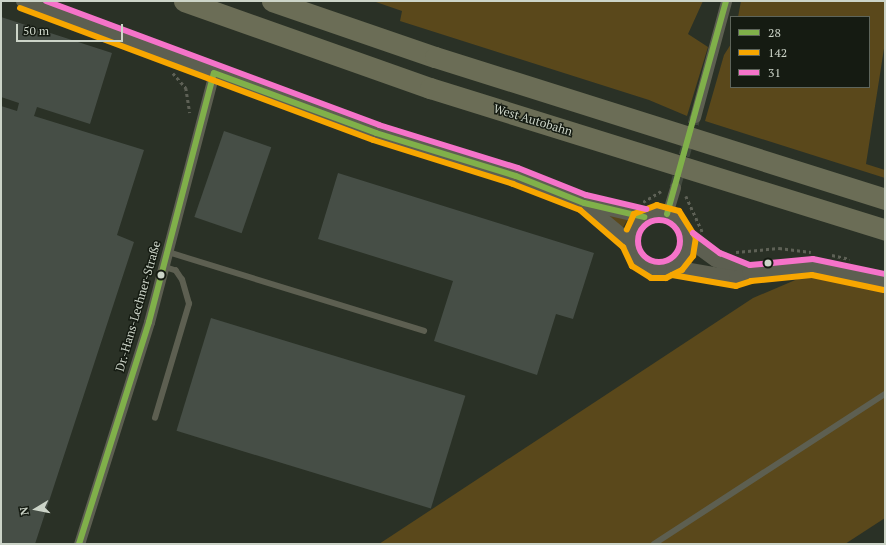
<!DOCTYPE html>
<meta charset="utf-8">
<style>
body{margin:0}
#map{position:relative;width:886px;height:545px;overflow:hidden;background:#2a3126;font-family:"PT Serif",serif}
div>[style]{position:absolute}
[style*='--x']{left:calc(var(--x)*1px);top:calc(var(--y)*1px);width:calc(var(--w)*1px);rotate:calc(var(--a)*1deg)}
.green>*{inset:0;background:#5a481b}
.building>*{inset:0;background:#464e46;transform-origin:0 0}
.minor-tunnel>*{height:11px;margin-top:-5.5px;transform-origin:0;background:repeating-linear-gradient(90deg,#42493e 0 11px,transparent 0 16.5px)}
.path>*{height:2.5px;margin-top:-1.25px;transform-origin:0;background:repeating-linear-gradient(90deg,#5e6156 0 3px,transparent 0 6px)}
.service>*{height:5.5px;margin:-2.75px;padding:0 2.75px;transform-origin:2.75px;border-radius:2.75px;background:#5d5f51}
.minor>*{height:11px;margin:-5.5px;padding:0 5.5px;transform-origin:5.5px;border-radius:5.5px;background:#5d5f51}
.tertiary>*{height:14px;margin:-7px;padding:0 7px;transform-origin:7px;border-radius:7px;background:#5d5f51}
.motorway>*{height:21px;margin:-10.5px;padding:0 10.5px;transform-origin:10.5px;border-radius:10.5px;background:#6b6d56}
.bus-1>*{height:6px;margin:-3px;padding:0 3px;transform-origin:3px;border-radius:3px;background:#80b04a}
.bus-2>*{height:6px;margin:-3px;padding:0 3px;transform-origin:3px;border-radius:3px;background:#f7a600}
.bus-3>*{height:6px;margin:-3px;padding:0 3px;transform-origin:3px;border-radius:3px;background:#f573c9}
.bus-3>.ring{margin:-3px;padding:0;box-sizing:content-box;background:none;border:6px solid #f573c9;border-radius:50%}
.dots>*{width:11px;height:11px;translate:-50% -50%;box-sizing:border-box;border:2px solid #151b12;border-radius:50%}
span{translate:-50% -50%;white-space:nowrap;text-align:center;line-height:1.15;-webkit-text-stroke:3px #151b12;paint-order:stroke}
.street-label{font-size:12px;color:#ccd4c8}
.frame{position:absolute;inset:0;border:2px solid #ccd4c8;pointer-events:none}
.legend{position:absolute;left:730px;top:16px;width:140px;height:72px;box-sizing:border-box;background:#151b12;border:1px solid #5e655b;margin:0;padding:5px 7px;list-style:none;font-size:12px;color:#ccd4c8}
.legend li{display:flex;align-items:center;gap:8px;height:20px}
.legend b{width:20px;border:1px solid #5e655b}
.north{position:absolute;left:16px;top:489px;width:40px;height:40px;-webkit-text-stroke:3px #151b12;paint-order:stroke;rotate:260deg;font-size:11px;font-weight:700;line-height:16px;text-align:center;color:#ccd4c8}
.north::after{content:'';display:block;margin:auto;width:14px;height:18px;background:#ccd4c8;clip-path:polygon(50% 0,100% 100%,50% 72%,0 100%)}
.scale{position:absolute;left:16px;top:24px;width:107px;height:18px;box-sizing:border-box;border:2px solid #ccd4c8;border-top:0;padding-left:5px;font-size:12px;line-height:14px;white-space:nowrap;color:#ccd4c8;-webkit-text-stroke:3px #151b12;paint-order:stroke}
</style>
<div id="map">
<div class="green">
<i style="clip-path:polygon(373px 1px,703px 1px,688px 34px,708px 47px,687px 116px,649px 100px,400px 21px,402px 11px)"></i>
<i style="clip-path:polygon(741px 1px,885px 1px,885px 42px,866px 164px,885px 170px,885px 178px,705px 121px,724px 55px,731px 44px,731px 87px,869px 87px,869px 17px,738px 17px)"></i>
<i style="clip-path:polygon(599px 209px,628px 219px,622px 229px)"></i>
<i style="clip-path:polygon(800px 278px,834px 278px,885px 293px,885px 518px,845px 544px,379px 544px,753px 298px)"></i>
</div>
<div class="building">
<i style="clip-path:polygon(1px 17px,112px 53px,90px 124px,37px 107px,34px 116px,144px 150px,117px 235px,134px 242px,35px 544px,1px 544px,1px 106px,17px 111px,19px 103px,1px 97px)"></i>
<i style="left:224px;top:131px;width:50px;height:91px;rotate:19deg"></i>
<i style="clip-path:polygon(338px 173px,594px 253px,573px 319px,556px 314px,537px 375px,434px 341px,453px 281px,318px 239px)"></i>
<i style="left:211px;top:318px;width:266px;height:118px;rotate:17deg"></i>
</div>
<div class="minor-tunnel">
<i style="--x:675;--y:187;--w:73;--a:-74.1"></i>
</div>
<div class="path">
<i style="--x:173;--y:73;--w:20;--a:49"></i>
<i style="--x:186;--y:88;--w:25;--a:81"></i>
<i style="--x:686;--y:196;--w:41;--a:65.3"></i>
<i style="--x:643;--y:202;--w:21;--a:-31"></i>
<i style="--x:736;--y:252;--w:43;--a:-5.3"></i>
<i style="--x:779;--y:248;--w:32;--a:7"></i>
<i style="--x:832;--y:255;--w:18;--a:13"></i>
</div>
<div class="service">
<i style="--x:168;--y:252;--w:268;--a:17.1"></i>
<i style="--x:155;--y:418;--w:119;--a:-73.4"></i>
<i style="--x:189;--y:304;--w:25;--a:-106"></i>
<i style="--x:182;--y:280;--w:11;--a:-124"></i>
<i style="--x:176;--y:271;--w:13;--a:-162"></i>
<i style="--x:654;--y:544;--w:275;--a:-33"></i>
</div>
<div class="minor">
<i style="--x:695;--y:117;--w:120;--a:-75"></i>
<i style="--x:667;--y:214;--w:28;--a:-73"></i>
<i style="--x:79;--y:544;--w:233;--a:-72.5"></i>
<i style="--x:149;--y:322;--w:257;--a:-75.4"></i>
</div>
<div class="tertiary">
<i style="--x:23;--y:1;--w:377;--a:20.5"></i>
<i style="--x:376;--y:133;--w:146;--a:17.1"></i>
<i style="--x:516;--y:176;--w:73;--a:21.7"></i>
<i style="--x:584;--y:203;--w:62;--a:13.1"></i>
<i style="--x:584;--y:204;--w:60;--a:39.6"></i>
<i style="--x:630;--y:242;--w:19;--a:69"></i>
<i style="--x:637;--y:260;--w:20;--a:30"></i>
<i style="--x:654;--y:270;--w:10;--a:0"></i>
<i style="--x:664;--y:270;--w:16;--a:-27"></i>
<i style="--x:678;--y:263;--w:13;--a:-51"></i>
<i style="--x:686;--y:253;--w:13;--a:-81"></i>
<i style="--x:688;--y:240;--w:25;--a:-119"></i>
<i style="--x:676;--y:218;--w:17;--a:-159"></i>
<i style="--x:660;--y:212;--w:22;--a:159"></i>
<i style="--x:639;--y:220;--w:24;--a:112"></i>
<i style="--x:688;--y:240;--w:34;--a:36"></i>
<i style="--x:716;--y:260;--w:35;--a:22"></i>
<i style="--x:673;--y:267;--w:64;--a:9.9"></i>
<i style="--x:736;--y:278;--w:14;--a:-21"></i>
<i style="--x:749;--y:273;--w:63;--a:-5.4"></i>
<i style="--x:812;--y:267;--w:75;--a:11.6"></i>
</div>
<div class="motorway">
<i style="--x:184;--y:1;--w:261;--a:19.5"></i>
<i style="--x:430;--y:88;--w:477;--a:17.3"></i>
<i style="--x:272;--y:1;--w:172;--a:19"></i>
<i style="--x:435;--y:57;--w:472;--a:17.5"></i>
</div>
<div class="bus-1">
<i style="--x:214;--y:73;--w:173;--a:20.3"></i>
<i style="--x:376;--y:133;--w:146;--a:17.1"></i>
<i style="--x:516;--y:176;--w:73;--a:21.7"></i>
<i style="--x:584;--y:203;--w:62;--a:13.1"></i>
<i style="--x:667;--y:214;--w:221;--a:-74.5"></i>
<i style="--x:79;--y:544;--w:233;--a:-72.5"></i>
<i style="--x:149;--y:322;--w:257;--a:-75.4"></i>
</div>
<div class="bus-2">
<i style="--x:20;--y:8;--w:377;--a:20.5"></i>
<i style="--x:373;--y:140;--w:147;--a:17.4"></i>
<i style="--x:513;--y:184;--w:72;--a:21.2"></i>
<i style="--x:580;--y:210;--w:57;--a:40.7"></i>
<i style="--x:623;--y:247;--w:21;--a:65"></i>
<i style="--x:632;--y:266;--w:22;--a:32"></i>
<i style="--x:651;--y:278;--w:15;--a:0"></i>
<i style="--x:666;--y:278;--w:18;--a:-27"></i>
<i style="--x:682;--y:270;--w:18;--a:-52"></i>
<i style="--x:693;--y:256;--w:18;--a:-81"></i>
<i style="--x:696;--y:238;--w:32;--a:-122"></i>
<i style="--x:679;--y:211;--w:23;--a:-165"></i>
<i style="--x:657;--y:205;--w:25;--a:159"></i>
<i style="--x:634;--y:214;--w:17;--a:115"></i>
<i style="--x:672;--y:275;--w:65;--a:9.8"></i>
<i style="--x:736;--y:286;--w:16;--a:-18"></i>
<i style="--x:751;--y:281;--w:61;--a:-5.6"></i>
<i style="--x:812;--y:275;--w:73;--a:11.9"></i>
</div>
<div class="bus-3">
<i style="--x:46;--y:1;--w:355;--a:20.4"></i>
<i style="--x:379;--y:125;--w:145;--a:17.2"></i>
<i style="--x:518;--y:168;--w:73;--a:21.7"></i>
<i style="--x:586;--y:195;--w:62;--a:13.1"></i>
<i class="ring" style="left:638px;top:220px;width:36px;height:36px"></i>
<i style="--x:693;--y:233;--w:34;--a:37"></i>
<i style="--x:720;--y:253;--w:32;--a:22"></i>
<i style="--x:750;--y:265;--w:63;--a:-5.4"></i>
<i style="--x:813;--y:259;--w:74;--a:11.8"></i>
</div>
<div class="dots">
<i style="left:768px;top:263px;background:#ccd4c8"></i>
<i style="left:161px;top:275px;background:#ccd4c8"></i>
</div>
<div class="street-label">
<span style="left:533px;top:120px;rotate:17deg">West Autobahn</span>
<span style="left:138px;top:306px;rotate:-74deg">Dr.-Hans-Lechner-Straße</span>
</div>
<div class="frame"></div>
<ul class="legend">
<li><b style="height:5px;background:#80b04a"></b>28</li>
<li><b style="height:5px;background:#f7a600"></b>142</li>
<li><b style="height:5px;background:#f573c9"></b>31</li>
</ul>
<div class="north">N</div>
<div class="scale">50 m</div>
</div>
